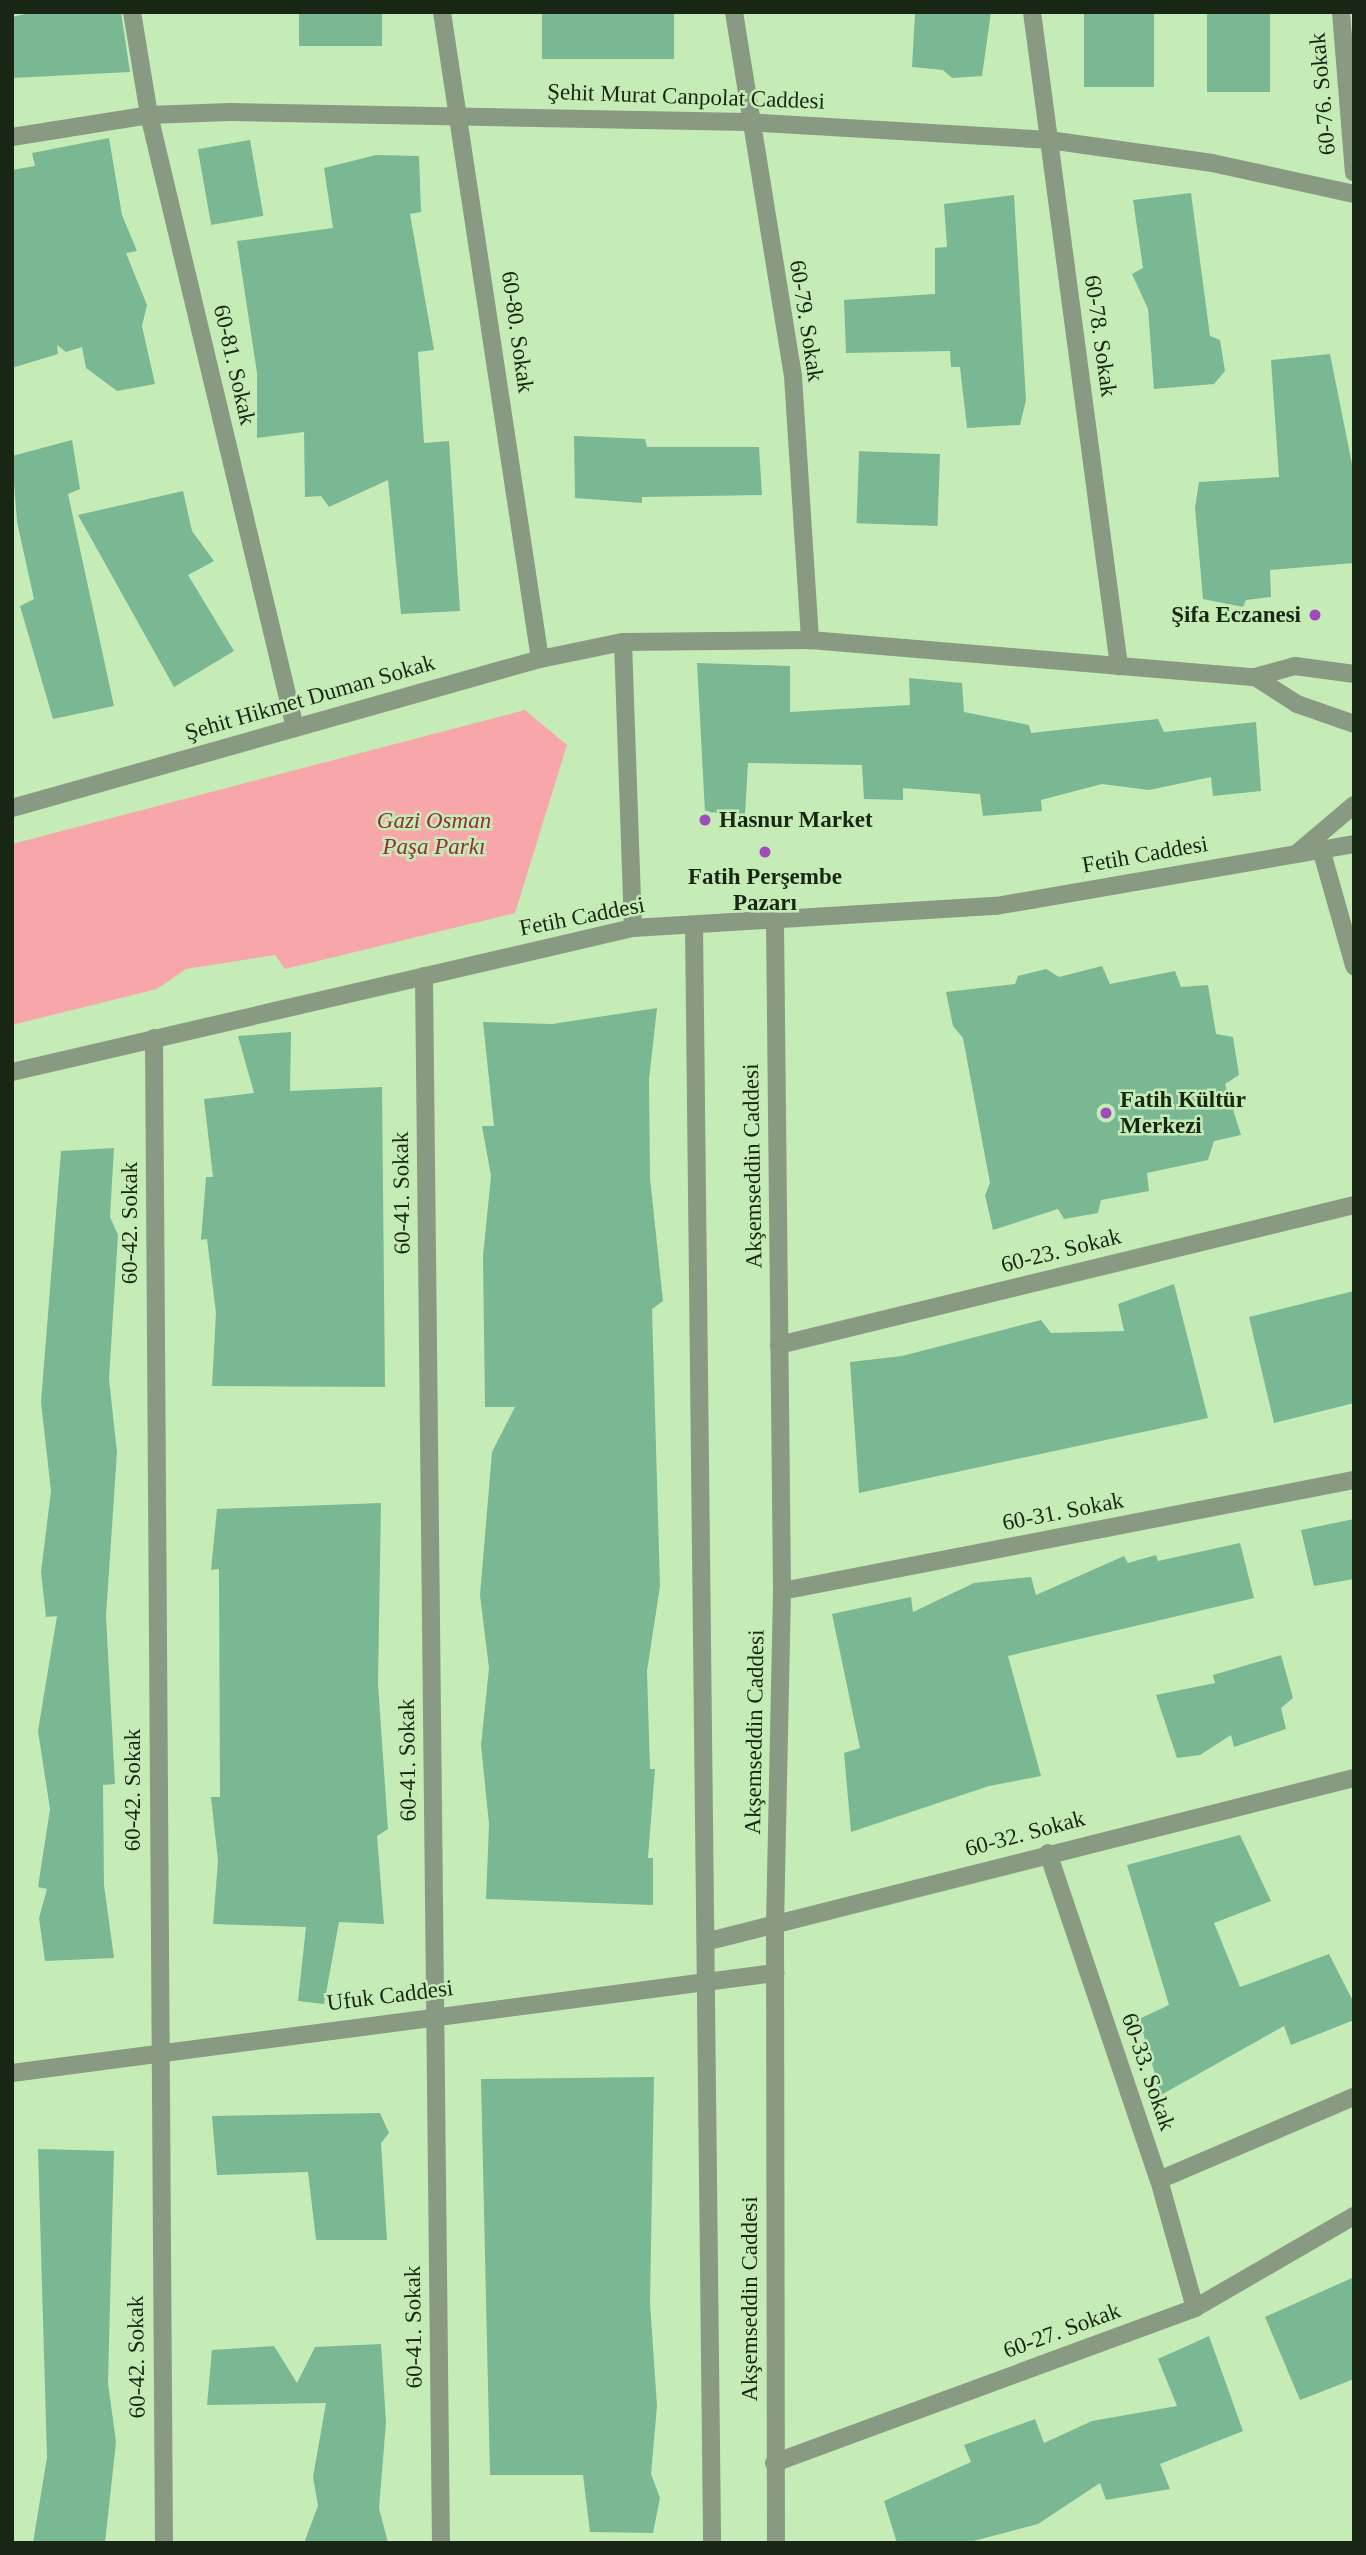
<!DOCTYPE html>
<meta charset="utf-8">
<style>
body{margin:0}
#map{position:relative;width:1366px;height:2555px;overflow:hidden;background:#c5ecb6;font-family:Georgia,serif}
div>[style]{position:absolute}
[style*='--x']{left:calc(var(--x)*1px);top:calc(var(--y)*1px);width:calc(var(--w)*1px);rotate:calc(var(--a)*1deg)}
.green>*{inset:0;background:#f7a7a9}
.building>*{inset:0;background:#7ab893;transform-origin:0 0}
.minor>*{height:18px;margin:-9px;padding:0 9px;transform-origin:9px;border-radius:9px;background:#899a83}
.dots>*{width:19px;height:19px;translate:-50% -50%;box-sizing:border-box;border:4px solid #c5ecb6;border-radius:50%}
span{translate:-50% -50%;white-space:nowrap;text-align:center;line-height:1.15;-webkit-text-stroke:5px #c5ecb6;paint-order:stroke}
.street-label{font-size:23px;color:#182713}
.poi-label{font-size:23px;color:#182713;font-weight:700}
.right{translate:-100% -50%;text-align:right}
.left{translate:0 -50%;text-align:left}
.park-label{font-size:23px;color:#932d3a;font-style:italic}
.frame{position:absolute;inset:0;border:14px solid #182713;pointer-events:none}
</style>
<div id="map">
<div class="green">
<i style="clip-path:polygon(525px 710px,567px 745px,515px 913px,285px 969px,275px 955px,186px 969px,157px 989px,12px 1025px,12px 844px)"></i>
</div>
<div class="building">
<i style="clip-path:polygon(34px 12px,121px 12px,130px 72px,12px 78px,12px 17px)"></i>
<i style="left:299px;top:12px;width:83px;height:34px"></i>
<i style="left:542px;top:12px;width:132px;height:47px"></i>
<i style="clip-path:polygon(991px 12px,982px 76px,952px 78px,943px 70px,912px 67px,915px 14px)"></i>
<i style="left:1084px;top:12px;width:70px;height:75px"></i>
<i style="left:1207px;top:12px;width:63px;height:80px"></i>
<i style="clip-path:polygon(109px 138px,122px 215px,137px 251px,126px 253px,147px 305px,142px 326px,155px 384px,117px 391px,86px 368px,82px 347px,66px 352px,57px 345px,58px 354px,12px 368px,12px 170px,35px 166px,32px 153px)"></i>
<i style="left:250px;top:140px;width:77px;height:53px;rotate:80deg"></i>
<i style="clip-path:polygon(376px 155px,419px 156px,421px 212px,410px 214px,434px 350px,418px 352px,424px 443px,449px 441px,460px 611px,401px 614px,388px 480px,329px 507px,321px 496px,305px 497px,304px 432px,257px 438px,257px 373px,237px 241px,333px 228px,324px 168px)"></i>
<i style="clip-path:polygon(1191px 193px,1210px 336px,1220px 340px,1225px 371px,1214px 384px,1154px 389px,1148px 309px,1132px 274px,1143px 268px,1133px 200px)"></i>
<i style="clip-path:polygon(1014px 195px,1026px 400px,1020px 425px,967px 428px,960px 367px,951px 367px,950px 351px,846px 353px,844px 300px,935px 294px,935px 248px,947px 247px,944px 204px)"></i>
<i style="clip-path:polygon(1330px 354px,1353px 469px,1354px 563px,1270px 570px,1271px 597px,1246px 600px,1243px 607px,1203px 599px,1195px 508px,1199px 482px,1279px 477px,1271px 360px)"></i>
<i style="clip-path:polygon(574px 436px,645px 439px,647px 447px,759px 447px,762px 495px,642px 497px,642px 503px,575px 498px)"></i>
<i style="clip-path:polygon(72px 440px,80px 489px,68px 494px,114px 706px,53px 719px,20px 606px,34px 599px,17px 522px,12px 456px)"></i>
<i style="left:940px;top:454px;width:72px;height:81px;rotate:92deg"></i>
<i style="clip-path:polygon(183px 491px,192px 531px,214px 561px,188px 575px,234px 651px,174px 687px,78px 515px)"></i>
<i style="clip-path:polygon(697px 663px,790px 666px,790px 712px,910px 705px,909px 678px,962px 683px,964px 712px,1029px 725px,1031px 733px,1158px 719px,1164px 732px,1256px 722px,1261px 791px,1213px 796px,1211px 777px,1149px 790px,1102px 784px,1041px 800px,1042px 811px,983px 816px,980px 794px,903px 788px,903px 800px,864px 799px,862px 765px,748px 763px,745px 814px,705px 812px)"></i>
<i style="clip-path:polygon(1102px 966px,1110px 984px,1175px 971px,1181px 987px,1208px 985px,1216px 1034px,1233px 1037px,1239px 1075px,1225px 1084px,1241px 1135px,1214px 1141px,1208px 1160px,1147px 1173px,1149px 1191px,1101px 1200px,1098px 1213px,1064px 1219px,1058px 1209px,993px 1230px,985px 1195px,990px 1183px,963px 1038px,953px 1026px,946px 992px,1015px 984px,1018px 976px,1046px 969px,1059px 977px)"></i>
<i style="clip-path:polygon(657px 1008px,649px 1080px,650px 1178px,663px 1301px,652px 1309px,660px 1586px,647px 1671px,650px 1769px,655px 1769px,648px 1858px,653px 1858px,653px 1905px,486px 1899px,489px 1824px,481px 1745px,489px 1668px,480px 1595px,492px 1452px,515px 1407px,485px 1407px,483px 1256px,491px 1176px,482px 1126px,494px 1126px,483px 1022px,552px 1024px)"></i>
<i style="clip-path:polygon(291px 1032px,290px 1091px,382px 1087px,385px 1387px,212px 1386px,216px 1313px,207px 1239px,201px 1240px,206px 1177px,213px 1177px,204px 1099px,254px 1093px,238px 1036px)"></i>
<i style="clip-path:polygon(114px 1148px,110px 1217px,118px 1235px,109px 1379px,117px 1452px,106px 1616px,115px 1784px,103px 1785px,104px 1885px,114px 1958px,45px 1961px,39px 1918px,47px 1889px,38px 1887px,50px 1809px,38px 1731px,57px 1616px,46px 1617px,41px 1572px,51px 1491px,41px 1402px,61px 1151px)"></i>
<i style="clip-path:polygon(1174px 1284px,1208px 1418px,859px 1493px,850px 1362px,902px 1356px,1041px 1320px,1051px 1333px,1124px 1331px,1118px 1304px)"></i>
<i style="clip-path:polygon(1354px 1291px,1354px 1403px,1274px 1423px,1249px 1317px)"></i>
<i style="clip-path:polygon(381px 1503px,378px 1684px,388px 1829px,377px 1836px,384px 1924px,339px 1922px,324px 2004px,298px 2001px,306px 1927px,213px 1924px,218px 1861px,211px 1797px,220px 1797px,219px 1569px,211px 1570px,217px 1509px)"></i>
<i style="clip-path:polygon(1354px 1519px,1354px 1579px,1314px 1586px,1301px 1530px)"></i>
<i style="clip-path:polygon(1240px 1543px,1254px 1598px,1008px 1656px,1041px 1776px,989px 1786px,851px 1832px,844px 1753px,860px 1748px,832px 1614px,911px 1597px,913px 1612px,974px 1583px,1031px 1577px,1036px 1595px,1124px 1556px,1128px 1563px,1156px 1555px,1158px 1561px)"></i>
<i style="clip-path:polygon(1281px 1655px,1293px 1698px,1281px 1708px,1286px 1729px,1234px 1747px,1231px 1735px,1200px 1755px,1177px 1758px,1156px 1695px,1215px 1683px,1213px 1675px)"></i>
<i style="clip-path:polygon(1240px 1835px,1271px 1901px,1214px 1923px,1240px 1987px,1329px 1954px,1354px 2003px,1354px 2020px,1291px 2045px,1284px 2026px,1161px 2095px,1139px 2019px,1169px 2005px,1127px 1865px)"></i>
<i style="clip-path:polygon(654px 2077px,650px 2303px,657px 2406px,651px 2474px,660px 2498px,653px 2533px,590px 2532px,583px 2475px,490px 2475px,481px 2079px)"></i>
<i style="clip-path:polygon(380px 2113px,389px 2133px,381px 2143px,387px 2240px,316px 2240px,308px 2172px,217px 2175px,212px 2116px)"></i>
<i style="clip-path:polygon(38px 2149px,114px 2151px,108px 2383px,116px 2442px,105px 2543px,33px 2543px,47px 2457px)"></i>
<i style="clip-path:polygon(1354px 2277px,1354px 2379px,1300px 2400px,1265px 2317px)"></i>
<i style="clip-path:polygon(1209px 2336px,1243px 2431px,1160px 2464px,1170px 2489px,1106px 2500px,1100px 2483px,1038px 2524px,966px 2543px,897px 2543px,884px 2501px,971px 2462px,964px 2445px,1035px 2419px,1044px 2443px,1092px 2421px,1177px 2406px,1158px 2359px)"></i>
<i style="clip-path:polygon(381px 2344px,386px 2422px,379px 2508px,388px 2543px,304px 2543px,318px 2506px,313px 2477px,326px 2403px,207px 2405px,212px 2350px,274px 2346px,297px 2383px,315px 2347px)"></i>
</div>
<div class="minor">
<i style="--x:132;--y:12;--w:104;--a:80.6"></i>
<i style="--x:149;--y:115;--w:630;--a:76.6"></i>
<i style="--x:442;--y:12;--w:654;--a:81.39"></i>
<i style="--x:734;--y:12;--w:369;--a:80.8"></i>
<i style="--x:793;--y:376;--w:265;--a:86.3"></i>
<i style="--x:1032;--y:12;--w:660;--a:82.42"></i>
<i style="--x:1341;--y:12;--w:161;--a:85.4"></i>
<i style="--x:12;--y:137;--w:139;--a:-9.1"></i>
<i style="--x:149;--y:115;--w:81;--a:-2.1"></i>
<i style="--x:230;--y:112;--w:517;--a:1.11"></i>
<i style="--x:747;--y:122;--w:303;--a:3.4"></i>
<i style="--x:1049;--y:140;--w:165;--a:8"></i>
<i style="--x:1212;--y:163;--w:145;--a:12.3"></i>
<i style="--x:623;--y:642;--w:286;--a:88"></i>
<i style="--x:1255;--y:677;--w:50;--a:32.7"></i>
<i style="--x:1297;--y:704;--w:60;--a:19.3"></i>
<i style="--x:12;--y:808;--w:549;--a:-15.76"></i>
<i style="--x:540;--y:659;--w:85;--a:-11.6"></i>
<i style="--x:623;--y:642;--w:187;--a:-0.6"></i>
<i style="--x:810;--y:640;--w:447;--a:4.8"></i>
<i style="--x:1255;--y:677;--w:41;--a:-15.4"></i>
<i style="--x:1295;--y:666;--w:60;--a:7.7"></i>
<i style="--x:1321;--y:849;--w:122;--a:74.2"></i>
<i style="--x:1296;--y:854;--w:76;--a:-40.2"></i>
<i style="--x:775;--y:922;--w:669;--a:89.4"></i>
<i style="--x:782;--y:1591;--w:335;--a:91.2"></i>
<i style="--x:775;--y:1926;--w:617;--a:89.91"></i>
<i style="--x:694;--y:925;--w:1618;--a:89.36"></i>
<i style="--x:424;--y:976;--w:1567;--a:89.38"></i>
<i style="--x:154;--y:1038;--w:1505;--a:89.62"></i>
<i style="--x:12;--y:1072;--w:637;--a:-13.06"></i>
<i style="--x:633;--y:928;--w:364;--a:-3.5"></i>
<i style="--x:996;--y:906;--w:363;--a:-9.8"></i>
<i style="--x:779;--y:1345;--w:592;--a:-13.68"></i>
<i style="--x:782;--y:1591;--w:583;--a:-10.98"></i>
<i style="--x:1048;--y:1853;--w:345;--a:71.3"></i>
<i style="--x:1159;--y:2180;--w:133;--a:74.3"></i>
<i style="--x:709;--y:1941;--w:665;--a:-14.18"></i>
<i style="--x:12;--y:2073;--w:770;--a:-7.47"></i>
<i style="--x:1159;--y:2180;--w:212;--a:-23.1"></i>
<i style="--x:774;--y:2463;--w:449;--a:-20.2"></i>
<i style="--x:1195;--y:2308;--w:184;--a:-30.1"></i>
</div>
<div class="dots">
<i style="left:1315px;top:615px;background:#9f4bb9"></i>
<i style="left:705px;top:820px;background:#9f4bb9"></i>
<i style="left:765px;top:852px;background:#9f4bb9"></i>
<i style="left:1106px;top:1113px;background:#9f4bb9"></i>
</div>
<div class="street-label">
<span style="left:1323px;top:94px;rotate:-95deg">60-76. Sokak</span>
<span style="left:686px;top:97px;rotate:2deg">Şehit Murat Canpolat Caddesi</span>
<span style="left:806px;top:321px;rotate:81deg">60-79. Sokak</span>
<span style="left:517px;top:332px;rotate:82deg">60-80. Sokak</span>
<span style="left:1100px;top:336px;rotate:82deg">60-78. Sokak</span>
<span style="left:234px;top:365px;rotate:77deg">60-81. Sokak</span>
<span style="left:310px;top:698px;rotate:-16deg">Şehit Hikmet Duman Sokak</span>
<span style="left:1145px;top:855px;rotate:-10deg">Fetih Caddesi</span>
<span style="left:582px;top:917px;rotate:-11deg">Fetih Caddesi</span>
<span style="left:753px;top:1166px;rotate:-91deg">Akşemseddin Caddesi</span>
<span style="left:402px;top:1193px;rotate:-91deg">60-41. Sokak</span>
<span style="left:130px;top:1223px;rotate:-90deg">60-42. Sokak</span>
<span style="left:1061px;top:1251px;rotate:-14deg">60-23. Sokak</span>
<span style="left:1063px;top:1512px;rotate:-11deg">60-31. Sokak</span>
<span style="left:755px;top:1732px;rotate:-89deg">Akşemseddin Caddesi</span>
<span style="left:408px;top:1760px;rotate:-91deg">60-41. Sokak</span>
<span style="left:133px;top:1790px;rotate:-90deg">60-42. Sokak</span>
<span style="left:1025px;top:1834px;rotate:-15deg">60-32. Sokak</span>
<span style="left:390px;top:1996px;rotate:-7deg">Ufuk Caddesi</span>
<span style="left:1148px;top:2072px;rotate:71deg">60-33. Sokak</span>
<span style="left:750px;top:2299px;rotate:-90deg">Akşemseddin Caddesi</span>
<span style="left:414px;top:2327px;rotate:-91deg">60-41. Sokak</span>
<span style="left:1062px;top:2331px;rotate:-20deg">60-27. Sokak</span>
<span style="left:137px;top:2357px;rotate:-91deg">60-42. Sokak</span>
</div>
<div class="poi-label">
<span class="right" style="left:1301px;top:615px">Şifa Eczanesi</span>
<span class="left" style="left:719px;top:820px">Hasnur Market</span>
<span style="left:765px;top:890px">Fatih Perşembe<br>Pazarı</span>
<span class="left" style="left:1120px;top:1113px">Fatih Kültür<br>Merkezi</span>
</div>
<div class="park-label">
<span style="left:434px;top:834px">Gazi Osman<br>Paşa Parkı</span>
</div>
<div class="frame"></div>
</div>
